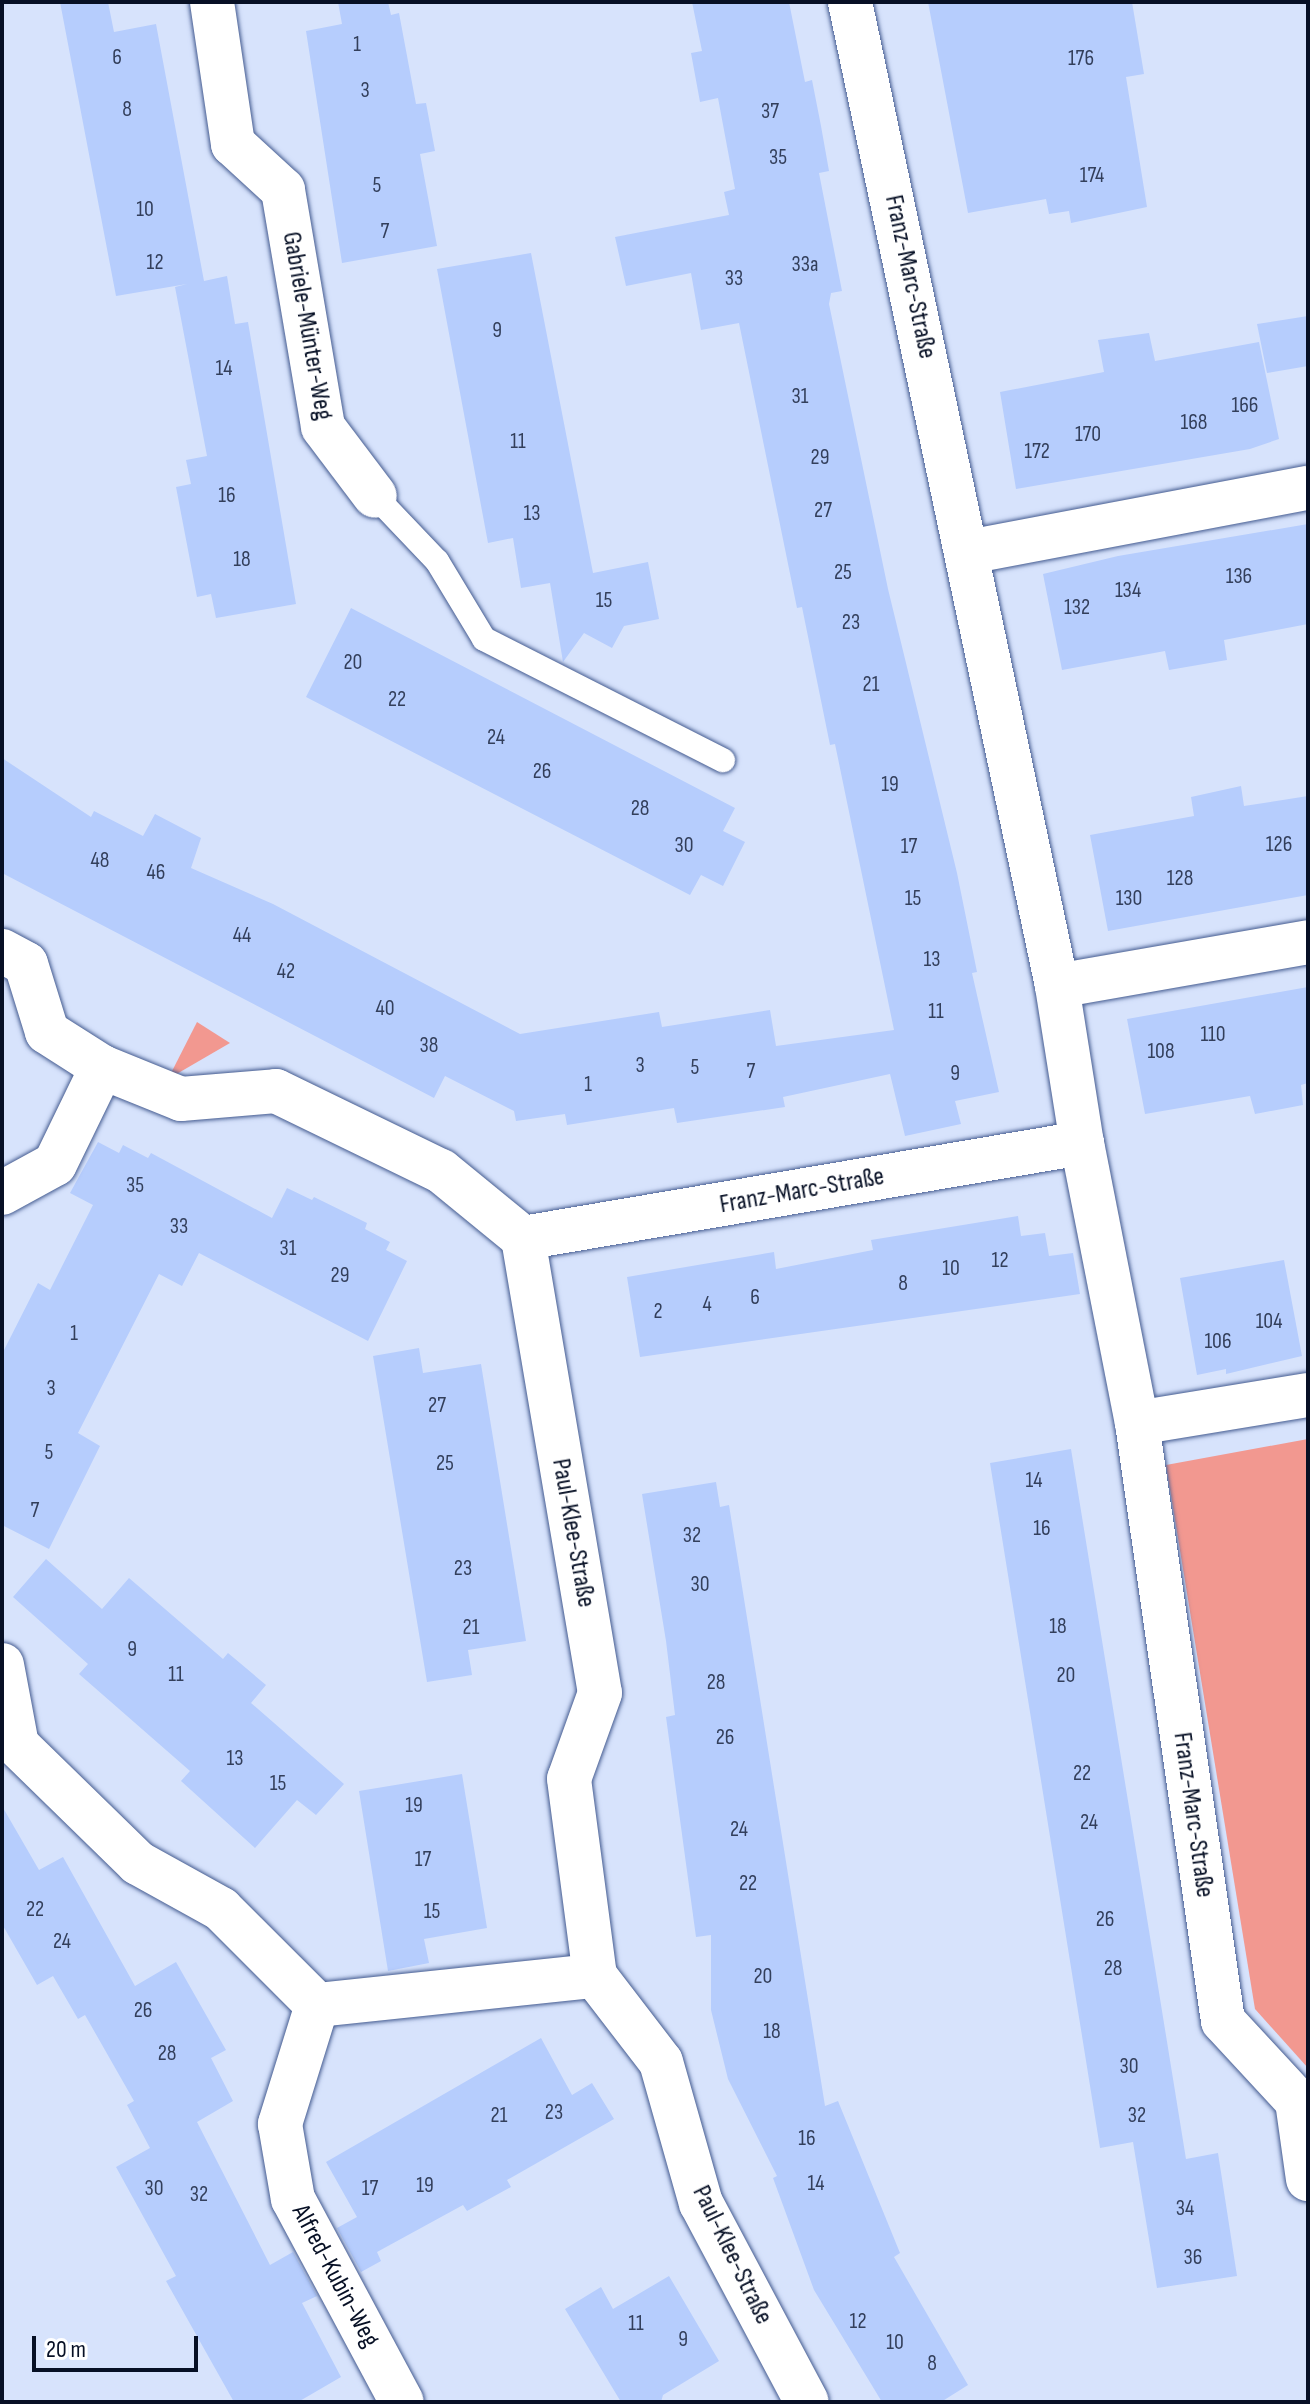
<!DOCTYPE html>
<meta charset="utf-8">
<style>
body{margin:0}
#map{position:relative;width:1310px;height:2404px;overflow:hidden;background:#d7e3fc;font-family:"Sofia Sans Condensed",sans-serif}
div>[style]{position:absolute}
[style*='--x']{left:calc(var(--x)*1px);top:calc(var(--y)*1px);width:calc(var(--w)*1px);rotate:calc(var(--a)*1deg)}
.green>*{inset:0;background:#f29890}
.building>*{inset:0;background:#b6cdfd}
.roads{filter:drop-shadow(0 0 2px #445b90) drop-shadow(0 0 2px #445b90)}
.lane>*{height:24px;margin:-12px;padding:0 12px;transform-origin:12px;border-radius:12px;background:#fff}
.street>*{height:44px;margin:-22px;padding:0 22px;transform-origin:22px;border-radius:22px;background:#fff}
span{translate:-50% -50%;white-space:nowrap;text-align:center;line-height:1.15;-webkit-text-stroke:6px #fff;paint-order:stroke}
.number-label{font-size:22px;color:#333f5b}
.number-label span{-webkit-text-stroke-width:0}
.street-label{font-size:26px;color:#071025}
.frame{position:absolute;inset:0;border:4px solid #071025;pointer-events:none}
.scale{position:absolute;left:32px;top:2336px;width:166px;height:36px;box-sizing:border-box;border:4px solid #071025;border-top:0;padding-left:10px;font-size:24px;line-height:28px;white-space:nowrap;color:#071025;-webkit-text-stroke:6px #fff;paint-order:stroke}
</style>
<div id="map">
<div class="green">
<i style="clip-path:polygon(197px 1022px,230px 1043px,168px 1079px)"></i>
<i style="clip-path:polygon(1308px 1439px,1308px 2068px,1255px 2009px,1166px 1465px)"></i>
</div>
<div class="building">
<i style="clip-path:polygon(60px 2px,108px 2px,114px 32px,156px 24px,204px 281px,227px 276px,235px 324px,248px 322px,296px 604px,216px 618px,211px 594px,197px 597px,176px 487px,191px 484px,186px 460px,207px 456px,175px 287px,187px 284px,116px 296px)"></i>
<i style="clip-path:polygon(338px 2px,388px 2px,391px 15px,399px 13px,416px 104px,426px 103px,435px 151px,420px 154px,437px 246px,342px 263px,306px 31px,342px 24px)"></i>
<i style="clip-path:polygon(692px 2px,789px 2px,805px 82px,812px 80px,821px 126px,829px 171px,819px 173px,842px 291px,831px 293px,829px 304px,888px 589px,957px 873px,977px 972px,972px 973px,999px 1092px,955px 1101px,961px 1124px,905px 1136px,890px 1074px,783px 1097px,785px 1107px,677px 1123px,674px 1108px,567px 1125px,565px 1114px,516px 1121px,514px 1111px,445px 1076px,434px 1098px,2px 873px,2px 758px,91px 817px,94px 811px,143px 836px,155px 814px,201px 838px,191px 868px,273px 904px,520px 1034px,659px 1012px,662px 1027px,770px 1010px,776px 1046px,894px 1030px,835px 744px,830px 745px,802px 607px,797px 608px,739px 323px,701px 330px,691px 273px,626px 286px,615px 237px,729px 215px,724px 192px,735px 189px,718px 98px,700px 102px,691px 53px,702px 51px)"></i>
<i style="clip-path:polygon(928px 2px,1132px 2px,1144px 74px,1126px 77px,1147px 207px,1071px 223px,1069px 211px,1049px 214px,1046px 199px,968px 213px)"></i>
<i style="clip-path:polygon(531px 253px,593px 573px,648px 562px,659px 619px,624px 626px,612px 648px,584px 633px,563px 662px,550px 583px,521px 588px,513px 538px,488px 543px,437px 269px)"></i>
<i style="clip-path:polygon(1308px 316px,1308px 366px,1267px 373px,1257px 324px)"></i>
<i style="clip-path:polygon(1149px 333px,1155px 361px,1259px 342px,1279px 439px,1250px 449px,1016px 489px,1000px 392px,1104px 372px,1098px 340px)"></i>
<i style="clip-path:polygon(1308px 524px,1308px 624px,1224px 640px,1227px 660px,1169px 670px,1165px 651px,1062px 670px,1043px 574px,1118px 556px)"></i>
<i style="clip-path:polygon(351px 608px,735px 808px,723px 831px,745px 842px,723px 886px,701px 875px,690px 895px,306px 697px)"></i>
<i style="clip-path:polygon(1241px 786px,1244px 806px,1308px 796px,1308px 895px,1108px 931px,1090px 835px,1194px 816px,1191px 797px)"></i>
<i style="clip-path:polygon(1308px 987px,1308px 1083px,1301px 1085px,1303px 1105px,1255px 1114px,1250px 1096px,1145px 1114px,1127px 1019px)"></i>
<i style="clip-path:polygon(98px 1142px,119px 1153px,123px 1145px,148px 1158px,151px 1153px,272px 1218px,287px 1188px,312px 1200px,314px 1197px,367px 1223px,365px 1229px,390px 1242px,386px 1250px,407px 1261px,368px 1341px,199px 1253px,182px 1286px,159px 1274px,78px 1433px,100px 1446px,49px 1549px,2px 1525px,2px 1354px,38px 1283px,50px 1290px,93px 1205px,70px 1193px)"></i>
<i style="clip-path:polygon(1018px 1216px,1021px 1236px,1045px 1233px,1049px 1256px,1073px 1253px,1080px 1294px,640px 1357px,627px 1277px,774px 1252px,776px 1269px,873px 1250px,871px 1240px)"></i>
<i style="clip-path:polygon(1284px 1260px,1302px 1356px,1226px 1374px,1226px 1369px,1197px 1375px,1180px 1278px)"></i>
<i style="clip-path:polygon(419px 1348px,423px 1373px,481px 1364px,526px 1641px,468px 1650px,472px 1675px,427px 1682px,373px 1356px)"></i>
<i style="clip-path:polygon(1071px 1449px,1186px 2159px,1218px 2153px,1237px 2276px,1157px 2288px,1133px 2142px,1100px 2148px,990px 1463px)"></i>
<i style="clip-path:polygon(716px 1482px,720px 1507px,729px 1505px,825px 2106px,838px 2101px,900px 2253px,894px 2257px,968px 2385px,941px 2402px,882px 2402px,814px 2290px,773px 2178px,777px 2176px,728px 2079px,711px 2010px,711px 1935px,696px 1937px,666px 1717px,675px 1715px,666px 1641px,642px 1494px)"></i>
<i style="clip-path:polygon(46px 1559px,102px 1609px,129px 1578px,223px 1659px,228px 1653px,266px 1685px,251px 1703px,344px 1784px,316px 1815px,297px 1800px,255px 1848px,181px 1781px,190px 1771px,79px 1674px,88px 1664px,13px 1597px)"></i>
<i style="clip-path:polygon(462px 1774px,487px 1928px,424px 1939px,429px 1963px,388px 1971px,359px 1791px)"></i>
<i style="clip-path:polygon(2px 1806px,39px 1870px,63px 1857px,135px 1986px,176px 1962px,226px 2050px,211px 2058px,233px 2101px,197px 2122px,270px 2265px,293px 2252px,317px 2296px,302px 2303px,341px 2377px,298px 2402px,234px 2402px,166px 2281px,176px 2276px,116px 2167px,150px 2148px,127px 2105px,134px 2101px,85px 2015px,78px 2019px,53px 1976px,37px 1985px,2px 1924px)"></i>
<i style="clip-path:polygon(541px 2038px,572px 2095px,592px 2083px,614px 2119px,507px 2180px,511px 2187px,467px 2211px,463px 2205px,377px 2252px,381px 2261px,361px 2272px,337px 2228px,357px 2217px,326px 2162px)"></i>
<i style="clip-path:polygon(669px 2276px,719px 2361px,663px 2395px,661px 2402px,621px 2402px,565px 2309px,601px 2287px,613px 2309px)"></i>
</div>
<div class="roads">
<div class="lane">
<i style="--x:375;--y:496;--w:90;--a:46.4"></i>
<i style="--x:437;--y:561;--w:91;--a:58.9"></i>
<i style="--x:484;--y:639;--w:268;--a:26.9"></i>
</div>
<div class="street">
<i style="--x:212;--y:2;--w:144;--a:81.6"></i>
<i style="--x:233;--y:144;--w:68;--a:42.6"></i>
<i style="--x:283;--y:190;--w:240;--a:80.4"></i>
<i style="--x:323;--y:427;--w:86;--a:53"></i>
<i style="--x:850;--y:2;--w:1006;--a:78.12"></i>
<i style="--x:1057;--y:986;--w:159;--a:81"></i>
<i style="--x:1082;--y:1143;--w:285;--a:78.9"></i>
<i style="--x:1137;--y:1423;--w:604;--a:81.82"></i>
<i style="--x:1223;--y:2021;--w:109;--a:47.2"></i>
<i style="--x:1297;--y:2101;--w:79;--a:82"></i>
<i style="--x:968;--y:552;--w:346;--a:-10.7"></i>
<i style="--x:2;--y:951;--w:27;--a:28"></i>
<i style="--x:26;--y:964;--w:71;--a:72.8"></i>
<i style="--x:47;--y:1032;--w:65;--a:32.5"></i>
<i style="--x:102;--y:1067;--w:85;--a:22.1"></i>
<i style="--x:181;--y:1099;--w:95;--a:-4.8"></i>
<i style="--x:276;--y:1091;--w:183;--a:25.9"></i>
<i style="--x:441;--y:1171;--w:106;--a:39.3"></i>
<i style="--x:523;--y:1238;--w:461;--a:80.4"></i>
<i style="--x:600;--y:1693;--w:91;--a:109.8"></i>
<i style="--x:569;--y:1779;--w:199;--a:82.5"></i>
<i style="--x:595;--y:1976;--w:108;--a:52.5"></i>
<i style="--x:661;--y:2062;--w:147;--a:74.2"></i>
<i style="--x:701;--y:2203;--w:225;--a:62"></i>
<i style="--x:1057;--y:986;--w:255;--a:-9.9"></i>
<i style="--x:2;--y:1193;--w:60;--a:-28.7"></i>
<i style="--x:55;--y:1164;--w:108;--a:-64.1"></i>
<i style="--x:523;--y:1238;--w:567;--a:-9.65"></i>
<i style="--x:1137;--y:1423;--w:173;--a:-9.3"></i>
<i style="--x:2;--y:1665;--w:81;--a:79.4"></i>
<i style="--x:17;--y:1745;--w:169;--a:44.3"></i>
<i style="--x:138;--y:1863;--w:95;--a:29"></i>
<i style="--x:221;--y:1909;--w:136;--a:45"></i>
<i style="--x:317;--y:2005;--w:280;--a:-6"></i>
<i style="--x:317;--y:2005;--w:125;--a:107.3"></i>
<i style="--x:280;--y:2124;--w:76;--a:80.2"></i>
<i style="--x:293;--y:2199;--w:230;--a:61.8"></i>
</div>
</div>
<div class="number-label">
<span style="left:357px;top:45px">1</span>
<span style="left:117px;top:58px">6</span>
<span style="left:1081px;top:59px">176</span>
<span style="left:365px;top:91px">3</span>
<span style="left:127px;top:110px">8</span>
<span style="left:770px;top:112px">37</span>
<span style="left:778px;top:158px">35</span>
<span style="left:1092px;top:176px">174</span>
<span style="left:377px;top:186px">5</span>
<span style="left:145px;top:210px">10</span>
<span style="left:385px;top:232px">7</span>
<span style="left:155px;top:263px">12</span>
<span style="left:805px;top:265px">33a</span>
<span style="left:734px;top:279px">33</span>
<span style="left:497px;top:331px">9</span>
<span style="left:224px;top:369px">14</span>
<span style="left:800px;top:397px">31</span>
<span style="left:1245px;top:406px">166</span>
<span style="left:1194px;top:423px">168</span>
<span style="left:1088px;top:435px">170</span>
<span style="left:518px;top:442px">11</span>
<span style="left:1037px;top:452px">172</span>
<span style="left:820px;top:458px">29</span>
<span style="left:227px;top:496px">16</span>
<span style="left:823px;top:511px">27</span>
<span style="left:532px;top:514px">13</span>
<span style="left:242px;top:560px">18</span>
<span style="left:843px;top:573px">25</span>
<span style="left:1239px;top:577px">136</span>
<span style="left:1128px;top:591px">134</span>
<span style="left:604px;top:601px">15</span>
<span style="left:1077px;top:608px">132</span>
<span style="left:851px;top:623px">23</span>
<span style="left:353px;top:663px">20</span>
<span style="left:871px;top:685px">21</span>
<span style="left:397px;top:700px">22</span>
<span style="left:496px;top:738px">24</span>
<span style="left:542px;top:772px">26</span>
<span style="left:890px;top:785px">19</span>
<span style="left:640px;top:809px">28</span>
<span style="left:1279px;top:845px">126</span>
<span style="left:684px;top:846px">30</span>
<span style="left:909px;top:847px">17</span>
<span style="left:100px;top:861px">48</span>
<span style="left:156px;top:873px">46</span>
<span style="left:1180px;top:879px">128</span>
<span style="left:913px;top:899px">15</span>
<span style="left:1129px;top:899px">130</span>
<span style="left:242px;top:936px">44</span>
<span style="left:932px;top:960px">13</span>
<span style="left:286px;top:972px">42</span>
<span style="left:385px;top:1009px">40</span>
<span style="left:936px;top:1012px">11</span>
<span style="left:1213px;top:1035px">110</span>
<span style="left:429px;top:1046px">38</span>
<span style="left:1161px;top:1052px">108</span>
<span style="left:640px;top:1066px">3</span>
<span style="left:695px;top:1068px">5</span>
<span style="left:751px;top:1072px">7</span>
<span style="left:955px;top:1074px">9</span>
<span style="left:588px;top:1085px">1</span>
<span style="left:135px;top:1186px">35</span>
<span style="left:179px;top:1227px">33</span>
<span style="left:288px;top:1249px">31</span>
<span style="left:1000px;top:1261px">12</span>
<span style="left:951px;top:1269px">10</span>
<span style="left:340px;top:1276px">29</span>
<span style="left:903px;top:1284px">8</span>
<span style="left:755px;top:1298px">6</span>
<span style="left:707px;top:1305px">4</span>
<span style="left:658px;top:1312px">2</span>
<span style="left:1269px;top:1322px">104</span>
<span style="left:74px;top:1334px">1</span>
<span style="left:1218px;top:1342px">106</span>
<span style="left:51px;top:1389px">3</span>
<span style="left:437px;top:1406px">27</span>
<span style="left:49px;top:1453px">5</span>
<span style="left:445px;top:1464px">25</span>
<span style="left:1034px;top:1481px">14</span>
<span style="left:35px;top:1511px">7</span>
<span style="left:1042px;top:1529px">16</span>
<span style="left:692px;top:1536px">32</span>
<span style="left:463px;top:1569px">23</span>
<span style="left:700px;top:1585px">30</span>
<span style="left:1058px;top:1627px">18</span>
<span style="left:471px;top:1628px">21</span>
<span style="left:132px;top:1650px">9</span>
<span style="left:176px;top:1675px">11</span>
<span style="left:1066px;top:1676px">20</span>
<span style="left:716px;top:1683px">28</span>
<span style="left:725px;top:1738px">26</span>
<span style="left:235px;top:1759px">13</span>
<span style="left:1082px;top:1774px">22</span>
<span style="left:278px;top:1784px">15</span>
<span style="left:414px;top:1806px">19</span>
<span style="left:1089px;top:1823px">24</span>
<span style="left:739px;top:1830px">24</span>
<span style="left:423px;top:1860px">17</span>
<span style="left:748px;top:1884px">22</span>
<span style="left:35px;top:1910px">22</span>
<span style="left:432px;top:1912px">15</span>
<span style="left:1105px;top:1920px">26</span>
<span style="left:62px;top:1942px">24</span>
<span style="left:1113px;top:1969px">28</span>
<span style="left:763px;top:1977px">20</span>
<span style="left:143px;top:2011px">26</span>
<span style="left:772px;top:2032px">18</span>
<span style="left:167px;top:2054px">28</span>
<span style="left:1129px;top:2067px">30</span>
<span style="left:554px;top:2113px">23</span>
<span style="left:499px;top:2116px">21</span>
<span style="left:1137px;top:2116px">32</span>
<span style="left:807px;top:2139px">16</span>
<span style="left:816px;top:2184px">14</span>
<span style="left:425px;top:2186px">19</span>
<span style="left:154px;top:2189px">30</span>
<span style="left:370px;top:2189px">17</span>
<span style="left:199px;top:2195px">32</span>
<span style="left:1185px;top:2209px">34</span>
<span style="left:1193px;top:2258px">36</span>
<span style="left:858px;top:2322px">12</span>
<span style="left:636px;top:2324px">11</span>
<span style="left:683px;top:2340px">9</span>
<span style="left:895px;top:2343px">10</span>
<span style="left:932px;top:2364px">8</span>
</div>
<div class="street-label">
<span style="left:910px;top:277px;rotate:78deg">Franz-Marc-Straße</span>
<span style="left:307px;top:326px;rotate:80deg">Gabriele-Münter-Weg</span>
<span style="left:802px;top:1191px;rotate:-10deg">Franz-Marc-Straße</span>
<span style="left:573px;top:1533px;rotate:80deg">Paul-Klee-Straße</span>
<span style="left:1193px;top:1815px;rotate:82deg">Franz-Marc-Straße</span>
<span style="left:732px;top:2255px;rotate:64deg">Paul-Klee-Straße</span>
<span style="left:335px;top:2276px;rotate:62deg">Alfred-Kubin-Weg</span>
</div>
<div class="frame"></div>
<div class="scale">20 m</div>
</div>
